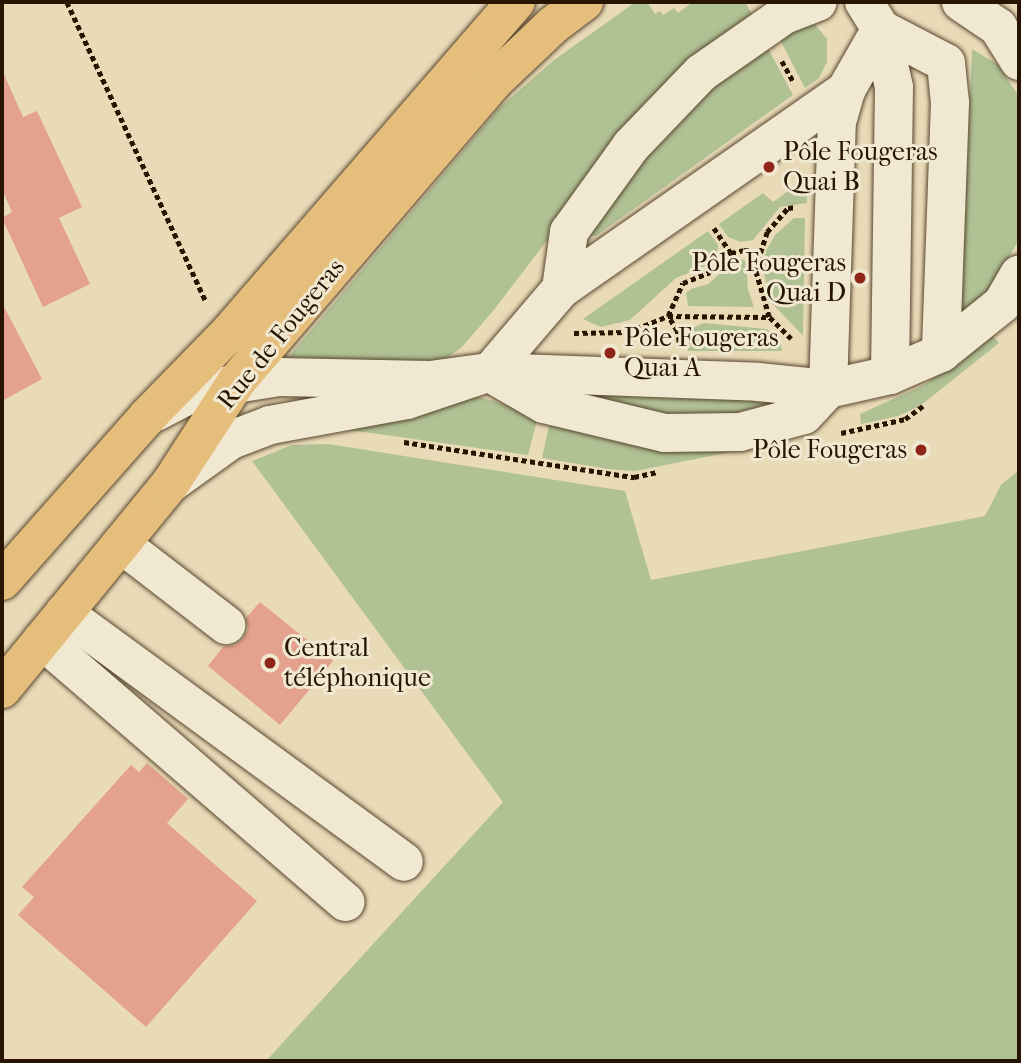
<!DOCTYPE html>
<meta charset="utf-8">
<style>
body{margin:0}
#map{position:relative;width:1021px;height:1063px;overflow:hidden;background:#eadbb8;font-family:"IM FELL French Canon",serif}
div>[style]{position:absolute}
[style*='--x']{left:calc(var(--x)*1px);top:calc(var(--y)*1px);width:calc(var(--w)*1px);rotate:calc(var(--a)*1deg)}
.green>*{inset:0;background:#b0c194}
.building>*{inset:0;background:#e4a18d}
.path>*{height:4.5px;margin-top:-2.25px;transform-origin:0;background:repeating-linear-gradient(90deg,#271501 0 5px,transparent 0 8.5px)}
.roads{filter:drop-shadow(0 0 2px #58462f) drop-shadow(0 0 2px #58462f)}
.minor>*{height:38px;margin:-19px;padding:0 19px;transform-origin:19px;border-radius:19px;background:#f1e8d1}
.major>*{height:38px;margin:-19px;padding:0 19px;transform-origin:19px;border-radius:19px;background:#e5be7c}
.dots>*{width:19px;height:19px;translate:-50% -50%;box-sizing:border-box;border:4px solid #f1e8d1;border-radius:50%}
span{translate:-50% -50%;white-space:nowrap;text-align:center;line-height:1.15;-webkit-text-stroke:6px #f1e8d1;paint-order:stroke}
.poi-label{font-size:26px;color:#271501}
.left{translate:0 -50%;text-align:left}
.right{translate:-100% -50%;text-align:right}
.street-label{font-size:26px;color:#271501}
.frame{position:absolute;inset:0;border:4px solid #271501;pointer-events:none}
</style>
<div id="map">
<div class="green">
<i style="clip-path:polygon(647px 2px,655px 14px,660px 11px,663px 15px,674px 8px,678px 13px,693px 2px,745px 2px,754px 18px,607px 162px,493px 311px,462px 347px,437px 366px,286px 360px,499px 108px,554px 60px,634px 3px)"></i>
<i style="clip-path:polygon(813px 22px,827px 39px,827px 62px,819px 78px,805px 88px,776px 32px)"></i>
<i style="clip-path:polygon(763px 39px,793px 95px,596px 236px,590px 236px,672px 117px)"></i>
<i style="clip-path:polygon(972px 49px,997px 64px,1019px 96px,1019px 239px,990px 293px,961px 316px)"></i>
<i style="clip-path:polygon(807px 187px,807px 203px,780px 207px,753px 240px,741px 242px,728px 237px,719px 224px,763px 193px,773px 202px,791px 189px)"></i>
<i style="clip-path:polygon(794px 218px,805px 218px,803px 336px,772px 303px,763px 271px,766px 251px,775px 235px)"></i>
<i style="clip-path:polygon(708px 231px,718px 245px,717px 256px,708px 265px,676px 278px,630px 320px,601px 327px,583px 319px)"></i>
<i style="clip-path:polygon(741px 259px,746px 261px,748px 290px,754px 307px,688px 306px,686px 293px,691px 289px,708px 284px,734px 261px)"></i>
<i style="clip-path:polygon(704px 323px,767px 329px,780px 341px,782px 351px,688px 351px,688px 330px)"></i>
<i style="clip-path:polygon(993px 336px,999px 343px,920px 406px,898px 416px,861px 424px,860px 414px,924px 385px)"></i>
<i style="clip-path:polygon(458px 392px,494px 401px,538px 417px,528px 455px,335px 428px)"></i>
<i style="clip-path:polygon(564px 392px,781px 401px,733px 414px,682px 418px)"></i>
<i style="clip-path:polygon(550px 421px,771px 444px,635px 471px,608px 469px,542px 458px)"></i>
<i style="clip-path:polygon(328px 444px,625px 491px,651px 580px,985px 516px,1001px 485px,1019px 470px,1019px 1061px,266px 1061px,503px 802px,252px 461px,292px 445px)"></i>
</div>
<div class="building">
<i style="clip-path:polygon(2px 70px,23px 117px,37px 111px,82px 207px,59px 218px,90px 284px,43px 307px,2px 218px,12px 212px,2px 189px)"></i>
<i style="clip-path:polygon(2px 303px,42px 379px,2px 401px)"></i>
<i style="clip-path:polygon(260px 602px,333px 661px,280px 725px,208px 666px,223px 647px,234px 645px,243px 639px,248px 629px,246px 618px)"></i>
<i style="clip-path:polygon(147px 763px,188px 799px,167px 823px,257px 901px,146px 1027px,18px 915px,34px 897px,22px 887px,131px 765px,139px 772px)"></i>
</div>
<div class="path">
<i style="--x:67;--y:2;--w:331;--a:65.1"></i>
<i style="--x:782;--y:61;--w:23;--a:61"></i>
<i style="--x:714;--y:228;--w:30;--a:56"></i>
<i style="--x:574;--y:333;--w:54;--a:-1.1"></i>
<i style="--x:628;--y:332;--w:43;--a:-21.8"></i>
<i style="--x:668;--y:316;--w:101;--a:0.6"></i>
<i style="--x:791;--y:339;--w:31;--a:-135"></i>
<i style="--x:769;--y:317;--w:50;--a:-106.3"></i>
<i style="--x:755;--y:269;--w:39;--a:-72"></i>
<i style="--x:767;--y:232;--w:32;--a:-49"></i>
<i style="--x:788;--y:208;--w:8;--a:-7"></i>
<i style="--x:679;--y:342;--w:11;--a:-100"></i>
<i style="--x:677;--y:331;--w:17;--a:-121"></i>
<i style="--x:668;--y:316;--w:36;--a:-66"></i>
<i style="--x:683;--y:283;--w:29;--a:-22"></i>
<i style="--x:710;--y:272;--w:28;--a:-42"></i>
<i style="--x:731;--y:253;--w:13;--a:-13"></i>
<i style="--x:744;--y:250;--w:17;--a:7"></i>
<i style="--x:841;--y:433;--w:66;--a:-12.3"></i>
<i style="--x:905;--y:419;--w:24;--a:-36"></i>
<i style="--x:404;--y:442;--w:233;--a:8.7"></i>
<i style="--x:634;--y:477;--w:25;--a:-12"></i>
</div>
<div class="roads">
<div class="minor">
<i style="--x:864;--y:2;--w:32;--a:58"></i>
<i style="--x:881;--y:29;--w:59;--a:77.4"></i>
<i style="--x:894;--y:87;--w:288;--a:90.8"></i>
<i style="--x:961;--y:2;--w:45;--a:34"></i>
<i style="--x:998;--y:27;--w:40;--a:58"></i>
<i style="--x:881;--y:29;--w:73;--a:27.6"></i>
<i style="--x:946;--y:63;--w:40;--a:84.3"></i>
<i style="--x:950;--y:103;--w:250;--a:92.1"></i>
<i style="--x:561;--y:289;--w:58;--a:-82"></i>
<i style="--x:569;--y:232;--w:106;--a:-54.2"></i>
<i style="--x:631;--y:146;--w:101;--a:-46.2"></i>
<i style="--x:701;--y:73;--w:101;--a:-34.9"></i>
<i style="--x:784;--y:15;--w:36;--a:-21"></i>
<i style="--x:497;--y:377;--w:54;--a:29.9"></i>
<i style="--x:544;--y:404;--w:124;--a:13.5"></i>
<i style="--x:665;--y:433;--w:75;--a:-0.8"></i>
<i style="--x:740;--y:432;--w:66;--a:-14.9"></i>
<i style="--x:804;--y:415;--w:35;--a:-47"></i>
<i style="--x:828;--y:389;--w:267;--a:-88.1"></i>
<i style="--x:837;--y:122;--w:33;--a:-74"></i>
<i style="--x:846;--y:90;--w:70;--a:-60.2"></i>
<i style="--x:156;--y:412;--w:47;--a:-27.6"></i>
<i style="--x:198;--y:390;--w:82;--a:-9.1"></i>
<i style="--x:279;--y:377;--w:151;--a:1.1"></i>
<i style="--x:430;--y:380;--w:61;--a:-7.6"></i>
<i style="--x:490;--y:372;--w:268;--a:2.1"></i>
<i style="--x:758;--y:382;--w:70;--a:5.7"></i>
<i style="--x:828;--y:389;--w:64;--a:-12.7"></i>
<i style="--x:890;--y:375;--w:56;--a:-23.3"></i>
<i style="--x:941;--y:353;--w:78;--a:-38.8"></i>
<i style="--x:1002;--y:304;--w:34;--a:-60"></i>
<i style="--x:171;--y:483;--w:74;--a:-35.6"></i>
<i style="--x:231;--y:440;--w:42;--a:-21"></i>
<i style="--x:270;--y:425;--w:139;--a:-10.3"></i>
<i style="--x:407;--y:400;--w:88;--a:-18.6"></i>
<i style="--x:490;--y:372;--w:109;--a:-49.5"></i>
<i style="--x:561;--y:289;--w:348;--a:-34.9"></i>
<i style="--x:121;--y:544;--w:133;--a:37.6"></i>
<i style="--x:64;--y:613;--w:421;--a:36.2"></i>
<i style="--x:42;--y:640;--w:401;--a:40.8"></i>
</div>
<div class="major">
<i style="--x:2;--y:581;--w:220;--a:-48.5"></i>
<i style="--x:148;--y:416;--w:115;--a:-45.7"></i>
<i style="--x:228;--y:334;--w:440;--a:-49.1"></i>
<i style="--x:2;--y:689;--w:265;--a:-50.7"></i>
<i style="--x:170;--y:484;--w:123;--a:-57"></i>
<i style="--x:237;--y:381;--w:394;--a:-49.4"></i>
<i style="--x:493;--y:82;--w:83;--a:-43.5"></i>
<i style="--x:553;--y:25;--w:39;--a:-37"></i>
</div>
</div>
<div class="dots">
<i style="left:769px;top:167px;background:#8f2418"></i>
<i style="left:860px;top:278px;background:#8f2418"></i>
<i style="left:610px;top:353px;background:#8f2418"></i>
<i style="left:921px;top:450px;background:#8f2418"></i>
<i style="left:270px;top:663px;background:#8f2418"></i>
</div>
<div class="poi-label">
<span class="left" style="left:783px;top:167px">Pôle Fougeras<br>Quai B</span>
<span class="right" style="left:846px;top:278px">Pôle Fougeras<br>Quai D</span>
<span class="left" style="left:624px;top:353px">Pôle Fougeras<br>Quai A</span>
<span class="right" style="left:907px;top:450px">Pôle Fougeras</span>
<span class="left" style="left:284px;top:663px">Central<br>téléphonique</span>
</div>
<div class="street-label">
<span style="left:281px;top:334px;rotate:-51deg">Rue de Fougeras</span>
</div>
<div class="frame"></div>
</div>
